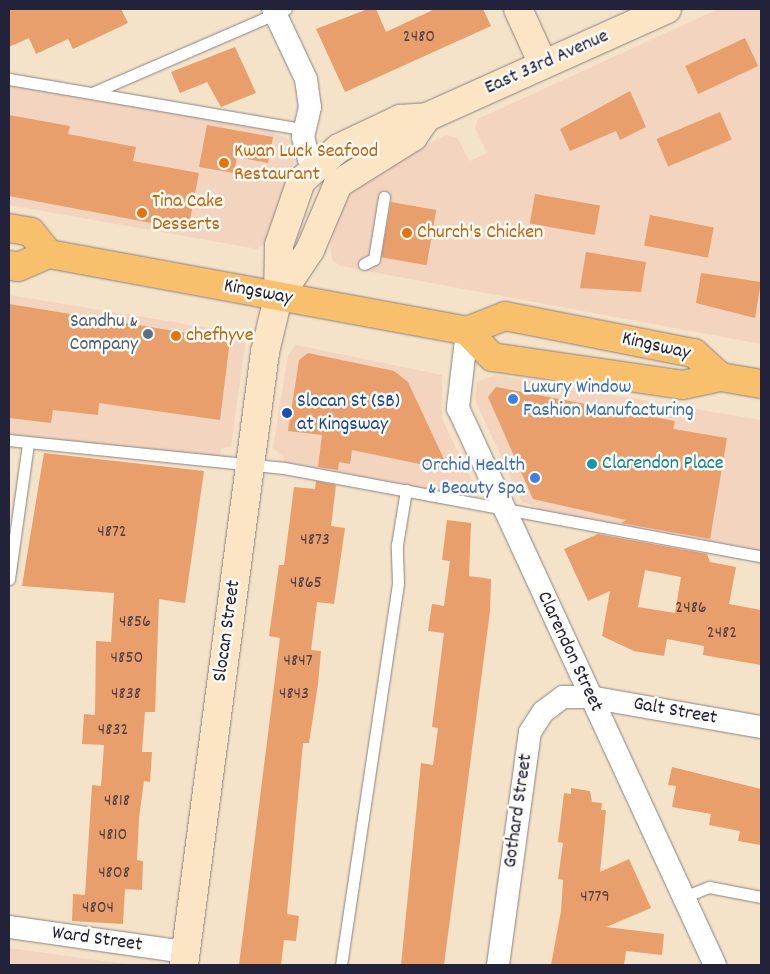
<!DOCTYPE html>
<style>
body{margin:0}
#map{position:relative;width:770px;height:974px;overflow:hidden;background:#f4e3c9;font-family:Dekko,sans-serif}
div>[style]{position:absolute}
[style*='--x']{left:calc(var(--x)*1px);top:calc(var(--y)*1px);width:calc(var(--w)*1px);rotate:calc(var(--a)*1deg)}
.built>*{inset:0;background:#f3d4bf}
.building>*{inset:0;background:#e89f6b;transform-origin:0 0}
.roads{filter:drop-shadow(0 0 1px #8b8282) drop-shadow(0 0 1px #8b8282)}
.lane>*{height:11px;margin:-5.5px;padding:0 5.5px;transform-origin:5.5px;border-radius:5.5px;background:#fff}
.street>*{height:22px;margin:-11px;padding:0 11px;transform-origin:11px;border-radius:11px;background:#fff}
.secondary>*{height:28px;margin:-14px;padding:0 14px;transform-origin:14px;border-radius:14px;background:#fce5c4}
.primary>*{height:28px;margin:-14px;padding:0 14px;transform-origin:14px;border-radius:14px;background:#f8bf6c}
.dots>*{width:14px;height:14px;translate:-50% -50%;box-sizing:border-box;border:2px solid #fdfcf7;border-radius:50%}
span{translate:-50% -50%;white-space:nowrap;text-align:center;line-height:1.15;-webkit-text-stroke:5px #fdfcf7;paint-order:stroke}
.number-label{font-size:18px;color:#544147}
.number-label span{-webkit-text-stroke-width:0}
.street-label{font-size:20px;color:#22223b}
.food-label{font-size:20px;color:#c56008}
.left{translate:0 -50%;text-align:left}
.service-label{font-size:20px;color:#4e5e75}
.right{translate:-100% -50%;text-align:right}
.shop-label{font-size:20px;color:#366cbe}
.transit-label{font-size:20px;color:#164399}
.culture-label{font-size:20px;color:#0d838f}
.frame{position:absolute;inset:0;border:10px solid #22223b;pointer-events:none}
</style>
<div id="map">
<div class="built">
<i style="clip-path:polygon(718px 9px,761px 9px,761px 344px,340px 266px,332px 259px,330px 246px,343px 200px,380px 168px,446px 135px,457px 138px,470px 161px,487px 153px,475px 128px,478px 119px)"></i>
<i style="clip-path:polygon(9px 79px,276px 125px,275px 134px,290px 139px,297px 153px,266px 243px,257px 249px,9px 205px)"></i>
<i style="clip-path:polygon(9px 295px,241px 333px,245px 345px,231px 446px,221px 449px,220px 458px,9px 440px)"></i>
<i style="clip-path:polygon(296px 345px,442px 375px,442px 419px,472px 481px,465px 493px,470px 504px,284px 468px,284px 458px,273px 447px,288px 355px)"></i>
<i style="clip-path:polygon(495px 375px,761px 420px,761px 556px,541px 517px,537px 507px,522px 502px,475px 400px,477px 382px)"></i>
<i style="clip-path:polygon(9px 948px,133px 965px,9px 965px)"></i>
</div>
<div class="building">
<i style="clip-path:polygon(9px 9px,121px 9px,128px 23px,73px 49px,68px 39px,36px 54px,29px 38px,9px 47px)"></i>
<i style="clip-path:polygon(368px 9px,376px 9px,386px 32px,435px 9px,483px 9px,491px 26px,345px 92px,316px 29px)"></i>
<i style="left:745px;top:38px;width:31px;height:66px;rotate:65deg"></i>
<i style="clip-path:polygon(235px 47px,256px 93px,221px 107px,207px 82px,180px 93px,171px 72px)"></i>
<i style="clip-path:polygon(630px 91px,646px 127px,620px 140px,616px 131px,570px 151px,560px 129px)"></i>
<i style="left:720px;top:112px;width:30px;height:69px;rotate:67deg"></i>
<i style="clip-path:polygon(9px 115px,70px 126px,68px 134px,136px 147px,133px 161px,199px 173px,188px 230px,9px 196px)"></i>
<i style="clip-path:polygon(207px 125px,273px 137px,268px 163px,237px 157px,234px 173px,199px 167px)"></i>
<i style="left:535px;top:194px;width:66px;height:30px;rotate:10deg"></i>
<i style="left:391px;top:202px;width:46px;height:56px;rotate:10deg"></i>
<i style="left:650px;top:215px;width:65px;height:31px;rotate:11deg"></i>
<i style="clip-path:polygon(586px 252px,646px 262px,641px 292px,580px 288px)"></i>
<i style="clip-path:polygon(701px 273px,761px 282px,755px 318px,696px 303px)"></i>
<i style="clip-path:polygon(9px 304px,230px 340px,220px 420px,99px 403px,98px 415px,53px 410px,51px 423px,9px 418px)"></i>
<i style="clip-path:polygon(308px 353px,394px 371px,408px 382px,449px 470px,352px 450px,350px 464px,339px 462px,338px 470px,318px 467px,322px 435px,288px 431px,299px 360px)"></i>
<i style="clip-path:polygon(496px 387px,675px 421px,673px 429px,727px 438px,710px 539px,621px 523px,626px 520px,533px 499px,488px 397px)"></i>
<i style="clip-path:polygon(44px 453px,204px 471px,185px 603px,159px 599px,155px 712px,145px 712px,142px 752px,152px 752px,150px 782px,144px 781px,139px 818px,137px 860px,143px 861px,142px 890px,125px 889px,123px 924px,72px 921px,73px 894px,85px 895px,92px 785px,101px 786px,104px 745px,82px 744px,84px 714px,95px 715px,96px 641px,111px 642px,114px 593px,22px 586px)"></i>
<i style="clip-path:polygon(316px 481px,336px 485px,331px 526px,345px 528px,334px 604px,317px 602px,311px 650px,321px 651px,318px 684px,309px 743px,303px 743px,287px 914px,299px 916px,296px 941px,284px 940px,281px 965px,239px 965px,280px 638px,269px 636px,279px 565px,284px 565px,294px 487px,315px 489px)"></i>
<i style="clip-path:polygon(447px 520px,471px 523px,469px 576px,491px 579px,490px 611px,444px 965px,401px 965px,421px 763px,433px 765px,438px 728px,432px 727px,444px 633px,428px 631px,432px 604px,444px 606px,450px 561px,442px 560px)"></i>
<i style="clip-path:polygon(evenodd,598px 534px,707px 554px,710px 562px,736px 567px,729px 604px,761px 610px,761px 665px,703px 655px,704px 646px,667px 639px,664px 656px,634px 651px,602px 636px,610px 591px,588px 601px,564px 549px,598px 534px,645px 570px,681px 577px,675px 613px,638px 607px,645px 570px)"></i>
<i style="clip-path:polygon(672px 767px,761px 789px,761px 845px,738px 841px,740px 831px,709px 825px,711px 814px,672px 807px,676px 786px,668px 785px)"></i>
<i style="clip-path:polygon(571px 788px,590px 791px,592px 802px,602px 803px,601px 810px,606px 810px,600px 872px,629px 859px,651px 908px,606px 927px,664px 934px,662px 955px,626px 951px,624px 965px,551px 965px,561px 911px,563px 880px,558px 879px,563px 843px,558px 842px,564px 793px,571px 794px)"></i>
</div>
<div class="roads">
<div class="lane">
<i style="--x:9;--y:79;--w:298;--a:9.7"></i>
<i style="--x:92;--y:93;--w:211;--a:-23.4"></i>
<i style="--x:364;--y:264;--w:11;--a:-27"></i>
<i style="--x:374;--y:259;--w:63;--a:-80.8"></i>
<i style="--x:9;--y:440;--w:276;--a:5.8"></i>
<i style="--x:284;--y:468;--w:485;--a:10.5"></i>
<i style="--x:9;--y:579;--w:137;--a:-82"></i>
<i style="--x:684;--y:897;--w:27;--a:-22"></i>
<i style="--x:709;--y:887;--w:53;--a:10.9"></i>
<i style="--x:341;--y:965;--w:387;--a:-81.5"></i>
<i style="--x:398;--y:582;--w:37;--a:-92"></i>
<i style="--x:397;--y:545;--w:56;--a:-80.7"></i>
</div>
<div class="street">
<i style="--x:273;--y:9;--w:77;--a:64.8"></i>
<i style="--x:306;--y:79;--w:28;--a:82"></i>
<i style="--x:310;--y:107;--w:31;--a:103"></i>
<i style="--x:303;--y:137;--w:31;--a:75"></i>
<i style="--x:467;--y:331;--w:78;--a:96.7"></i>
<i style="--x:458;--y:408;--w:613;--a:65.23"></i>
<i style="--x:9;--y:927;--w:178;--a:8.1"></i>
<i style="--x:498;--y:965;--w:235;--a:-82.2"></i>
<i style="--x:530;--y:732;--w:24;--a:-57"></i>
<i style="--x:543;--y:712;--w:25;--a:-37"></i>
<i style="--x:563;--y:697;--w:26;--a:0"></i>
<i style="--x:589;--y:697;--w:175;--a:9.9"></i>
</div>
<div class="secondary">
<i style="--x:518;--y:9;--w:60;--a:65.6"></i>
<i style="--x:278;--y:298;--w:58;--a:-56.3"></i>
<i style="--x:310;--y:250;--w:72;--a:-67"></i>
<i style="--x:338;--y:184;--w:89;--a:-32.1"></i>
<i style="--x:413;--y:137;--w:24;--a:-55"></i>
<i style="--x:184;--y:965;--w:618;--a:-82.47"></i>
<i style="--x:265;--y:352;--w:56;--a:-76.5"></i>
<i style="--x:278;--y:298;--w:53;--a:-88.9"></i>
<i style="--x:279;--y:245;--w:68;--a:-71"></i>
<i style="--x:301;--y:181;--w:50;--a:-41"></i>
<i style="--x:339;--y:148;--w:68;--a:-25.4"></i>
<i style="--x:400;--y:119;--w:27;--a:-4"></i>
<i style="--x:427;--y:117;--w:263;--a:-24.2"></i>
</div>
<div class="primary">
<i style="--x:9;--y:228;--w:22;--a:10"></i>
<i style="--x:31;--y:232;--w:28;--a:51"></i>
<i style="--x:9;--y:265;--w:9;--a:13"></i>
<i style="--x:18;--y:267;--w:34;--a:-23"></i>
<i style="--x:49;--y:254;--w:425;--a:10.4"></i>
<i style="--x:467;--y:331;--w:41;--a:-21.5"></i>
<i style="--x:505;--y:316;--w:193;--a:11.1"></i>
<i style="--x:694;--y:353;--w:36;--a:42"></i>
<i style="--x:467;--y:331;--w:36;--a:46"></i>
<i style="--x:492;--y:357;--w:193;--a:8.3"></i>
<i style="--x:683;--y:385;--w:39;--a:-12"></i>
<i style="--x:721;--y:377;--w:41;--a:9.9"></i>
</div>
</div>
<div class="dots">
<i style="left:224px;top:163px;background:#e8710a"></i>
<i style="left:142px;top:213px;background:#e8710a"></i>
<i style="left:407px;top:233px;background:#e8710a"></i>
<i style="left:148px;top:334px;background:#5c6f8a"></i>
<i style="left:176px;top:336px;background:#e8710a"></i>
<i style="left:513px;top:399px;background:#3f7fe0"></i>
<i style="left:287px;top:413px;background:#1a4fb4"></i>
<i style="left:592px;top:464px;background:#0f9aa8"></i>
<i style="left:535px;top:478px;background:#3f7fe0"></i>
</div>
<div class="number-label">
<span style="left:419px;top:38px">2480</span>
<span style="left:112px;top:533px">4872</span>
<span style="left:315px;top:541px">4873</span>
<span style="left:306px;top:584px">4865</span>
<span style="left:691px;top:609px">2486</span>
<span style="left:135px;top:623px">4856</span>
<span style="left:722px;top:634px">2482</span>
<span style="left:127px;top:659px">4850</span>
<span style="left:298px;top:662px">4847</span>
<span style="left:126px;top:695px">4838</span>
<span style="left:294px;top:695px">4843</span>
<span style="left:113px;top:731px">4832</span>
<span style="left:117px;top:802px">4818</span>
<span style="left:113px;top:836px">4810</span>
<span style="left:114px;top:874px">4808</span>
<span style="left:595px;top:898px">4779</span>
<span style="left:98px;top:909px">4804</span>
</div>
<div class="street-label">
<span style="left:547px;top:63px;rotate:-24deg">East 33rd Avenue</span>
<span style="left:258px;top:293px;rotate:11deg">Kingsway</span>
<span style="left:656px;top:347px;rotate:13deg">Kingsway</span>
<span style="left:228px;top:631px;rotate:-82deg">Slocan Street</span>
<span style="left:569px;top:652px;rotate:65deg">Clarendon Street</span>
<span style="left:675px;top:712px;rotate:10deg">Galt Street</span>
<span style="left:519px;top:811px;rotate:-82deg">Gothard Street</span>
<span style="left:97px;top:940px;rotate:8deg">Ward Street</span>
</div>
<div class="food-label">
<span class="left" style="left:234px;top:164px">Kwan Luck Seafood<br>Restaurant</span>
<span class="left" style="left:152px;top:214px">Tina Cake<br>Desserts</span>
<span class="left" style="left:417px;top:233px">Church's Chicken</span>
<span class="left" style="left:186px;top:336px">chefhyve</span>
</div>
<div class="service-label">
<span class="right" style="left:138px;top:334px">Sandhu &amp;<br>Company</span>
</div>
<div class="shop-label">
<span class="left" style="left:523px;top:400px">Luxury Window<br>Fashion Manufacturing</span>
<span class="right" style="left:525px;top:478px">Orchid Health<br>&amp; Beauty Spa</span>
</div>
<div class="transit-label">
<span class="left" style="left:297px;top:414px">Slocan St (SB)<br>at Kingsway</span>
</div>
<div class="culture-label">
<span class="left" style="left:602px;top:464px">Clarendon Place</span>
</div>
<div class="frame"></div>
</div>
